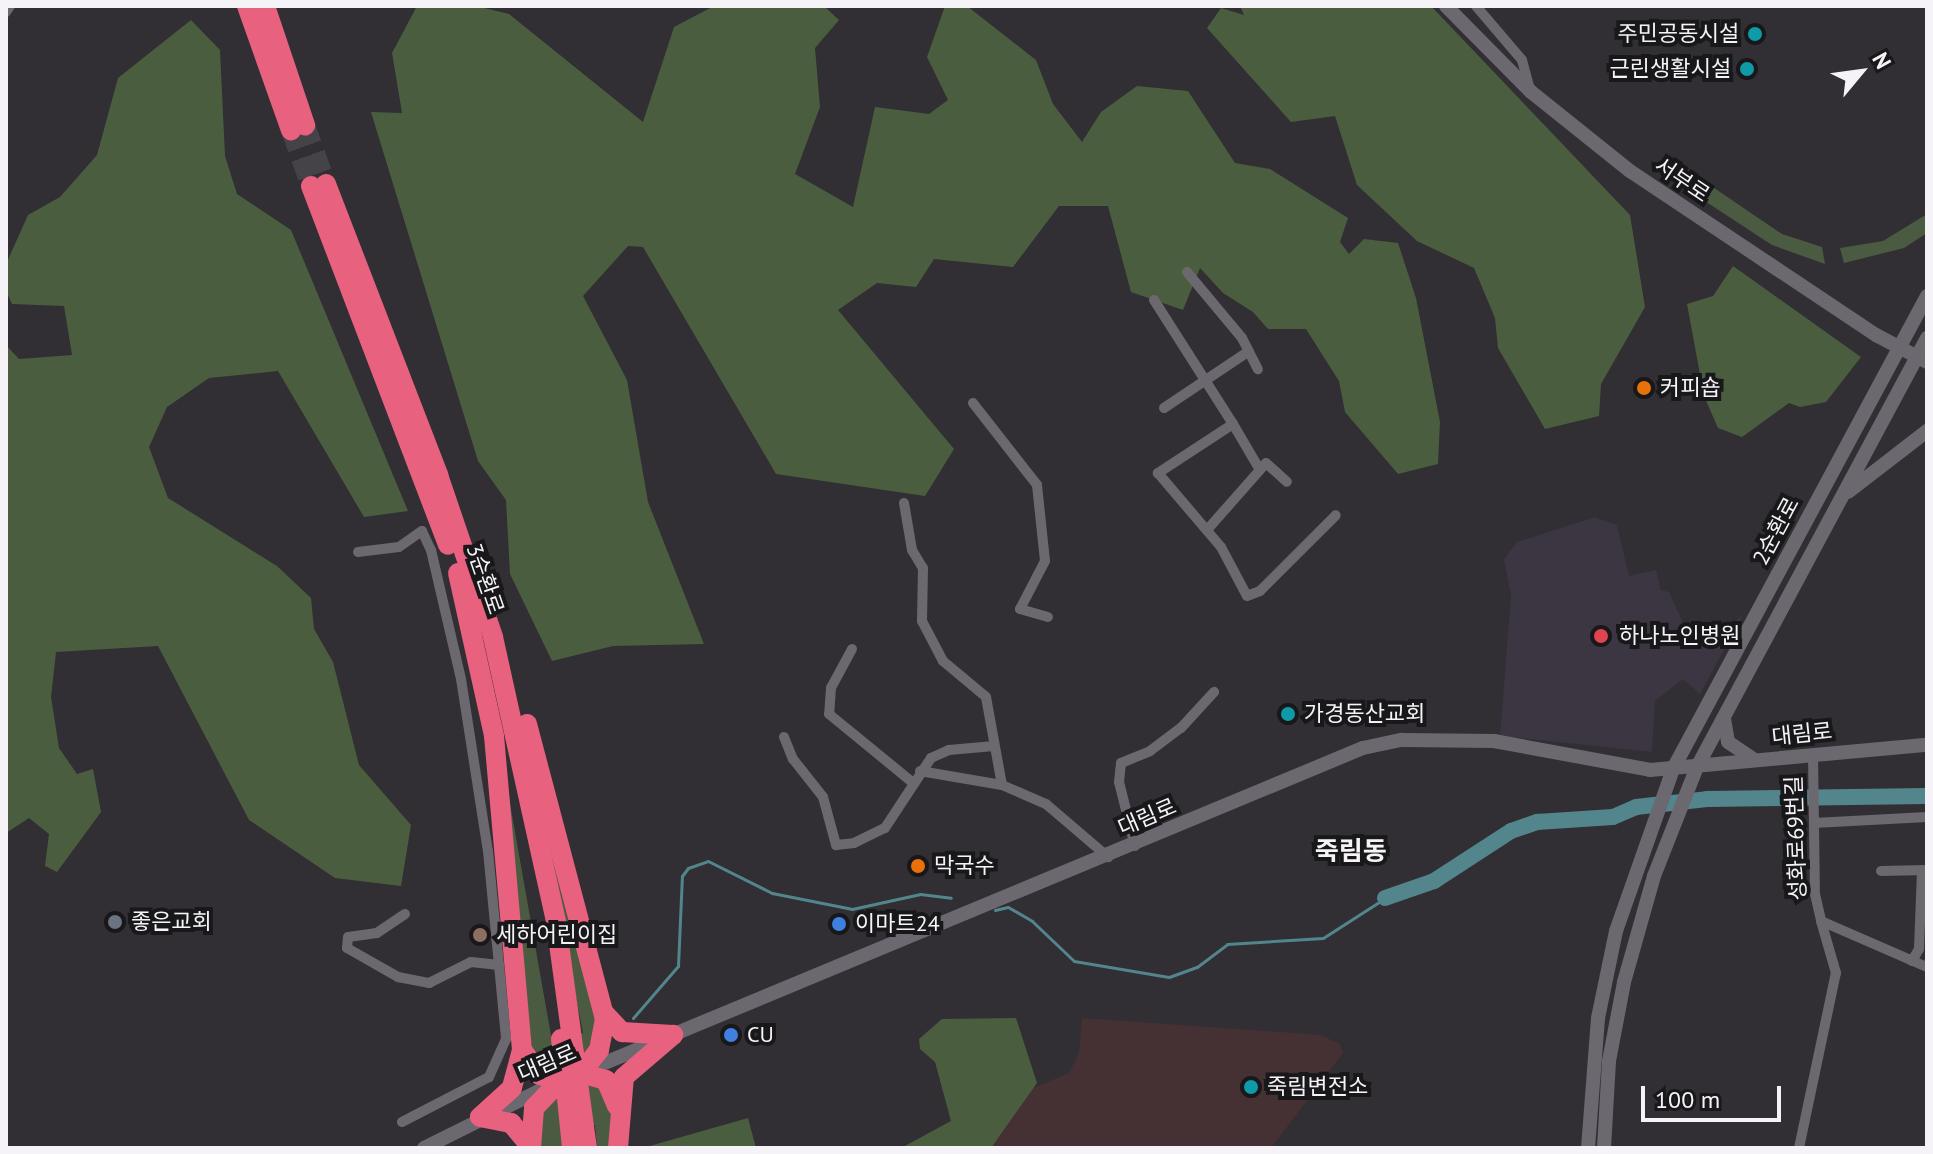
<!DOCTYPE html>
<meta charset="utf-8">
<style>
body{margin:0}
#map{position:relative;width:1933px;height:1154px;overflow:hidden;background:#312e34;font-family:"PT Sans","Noto Sans KR",sans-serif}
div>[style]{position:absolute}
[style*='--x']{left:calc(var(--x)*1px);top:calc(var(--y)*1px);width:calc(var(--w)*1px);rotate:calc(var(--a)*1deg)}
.built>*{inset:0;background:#3c3542}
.industrial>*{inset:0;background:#453133}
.green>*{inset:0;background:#4b5b41}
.forest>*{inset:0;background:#4a5e3f}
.stream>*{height:3px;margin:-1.5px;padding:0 1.5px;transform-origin:1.5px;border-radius:1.5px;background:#53858d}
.river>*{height:16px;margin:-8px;padding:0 8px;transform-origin:8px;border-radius:8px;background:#53858d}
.highway-tunnel>*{height:20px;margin-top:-10px;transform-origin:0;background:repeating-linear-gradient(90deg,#454248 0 20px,transparent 0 30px)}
.street>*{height:10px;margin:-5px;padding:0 5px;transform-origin:5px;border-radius:5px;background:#6c686f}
.secondary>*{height:14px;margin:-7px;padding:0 7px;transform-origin:7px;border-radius:7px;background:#6c686f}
.highway>*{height:20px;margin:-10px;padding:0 10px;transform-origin:10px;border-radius:10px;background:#e8617e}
.dots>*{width:22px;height:22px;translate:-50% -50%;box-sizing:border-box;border:4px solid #18171a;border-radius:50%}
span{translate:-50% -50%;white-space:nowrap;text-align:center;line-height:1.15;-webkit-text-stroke:8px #18171a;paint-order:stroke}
.poi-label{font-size:22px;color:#f5f3f7}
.right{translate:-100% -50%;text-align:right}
.left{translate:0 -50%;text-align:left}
.street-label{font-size:22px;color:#f5f3f7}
.quarter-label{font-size:26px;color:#f5f3f7;font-weight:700}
.frame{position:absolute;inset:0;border:8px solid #f5f3f7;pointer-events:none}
.north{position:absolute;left:1821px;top:32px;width:80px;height:80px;-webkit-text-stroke:6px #18171a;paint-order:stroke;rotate:61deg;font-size:22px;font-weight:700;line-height:32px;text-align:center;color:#f5f3f7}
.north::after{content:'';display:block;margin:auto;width:28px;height:36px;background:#f5f3f7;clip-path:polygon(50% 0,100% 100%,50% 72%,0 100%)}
.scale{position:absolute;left:1641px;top:1086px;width:140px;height:36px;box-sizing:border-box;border:4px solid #f5f3f7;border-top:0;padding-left:10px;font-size:24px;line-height:28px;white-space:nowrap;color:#f5f3f7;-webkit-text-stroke:6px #18171a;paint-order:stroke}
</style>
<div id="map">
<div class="built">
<i style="clip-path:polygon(1595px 517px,1617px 525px,1629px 576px,1656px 570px,1661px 590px,1669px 592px,1685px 627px,1704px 646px,1743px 615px,1700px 694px,1683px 679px,1655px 701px,1652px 752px,1500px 736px,1511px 596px,1504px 559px,1517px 542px)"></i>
</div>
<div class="industrial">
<i style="clip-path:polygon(1082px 1018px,1321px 1035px,1340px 1044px,1343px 1053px,1271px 1148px,947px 1148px,1026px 1091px,1069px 1073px,1079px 1053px)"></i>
</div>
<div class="green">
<i style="clip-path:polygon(1670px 158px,1782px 234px,1822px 247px,1825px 264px,1772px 245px,1662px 173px)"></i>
<i style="clip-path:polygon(1927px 214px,1927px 233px,1904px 248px,1844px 263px,1840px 248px,1883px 241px)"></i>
<i style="clip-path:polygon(528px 752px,600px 1015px,588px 1051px,546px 1066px,533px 1059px,503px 764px,552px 1041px,583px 1033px)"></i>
<i style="clip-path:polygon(593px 1080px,611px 1098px,613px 1148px,597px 1148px,595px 1125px,564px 1132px,565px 1148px,537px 1148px,538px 1113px,548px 1101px)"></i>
</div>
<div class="forest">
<i style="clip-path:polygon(417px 6px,476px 6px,509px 14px,643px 122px,674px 27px,714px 6px,824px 6px,839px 20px,815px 48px,820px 107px,795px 174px,853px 207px,875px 107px,929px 114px,948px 100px,927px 57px,945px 6px,967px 6px,1036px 60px,1053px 104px,1082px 142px,1101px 112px,1137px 86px,1188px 91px,1235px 163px,1270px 169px,1348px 218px,1340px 242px,1349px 254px,1364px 239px,1398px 243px,1416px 298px,1440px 422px,1438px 464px,1398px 474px,1345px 412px,1339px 381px,1306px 329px,1268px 329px,1253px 312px,1223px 293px,1200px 268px,1183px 310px,1131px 292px,1108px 206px,1059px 206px,1013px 267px,934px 259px,916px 287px,877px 283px,838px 310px,954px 449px,925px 496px,776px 474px,643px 247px,628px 246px,583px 296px,627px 380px,648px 502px,704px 644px,613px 646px,552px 661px,510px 574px,506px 500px,478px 461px,371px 112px,402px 113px,392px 53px)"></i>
<i style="clip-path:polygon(1240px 6px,1431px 6px,1630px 215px,1645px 307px,1601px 384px,1599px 416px,1545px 429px,1498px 348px,1495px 318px,1474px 268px,1417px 241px,1357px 185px,1335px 116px,1291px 122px,1207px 28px,1221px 8px,1244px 15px)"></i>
<i style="clip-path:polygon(191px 20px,220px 50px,225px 156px,237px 194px,291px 230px,408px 511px,364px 517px,278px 371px,209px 378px,167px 407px,149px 447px,168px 498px,277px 566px,311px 598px,314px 629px,333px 662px,359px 765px,411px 825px,401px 886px,335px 878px,249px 820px,158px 646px,56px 652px,51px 697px,59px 748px,77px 774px,93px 769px,101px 812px,57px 872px,45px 866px,49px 834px,29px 818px,6px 833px,6px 345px,19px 359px,72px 355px,64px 306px,12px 304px,6px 291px,6px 264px,28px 215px,60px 197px,97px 155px,118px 78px)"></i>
<i style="clip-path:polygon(1733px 266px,1861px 357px,1826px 402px,1800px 407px,1789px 403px,1742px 437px,1718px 428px,1704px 396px,1687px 304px,1713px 296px)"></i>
<i style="clip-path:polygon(1016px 1018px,1037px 1083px,991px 1148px,901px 1148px,951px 1121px,935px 1062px,920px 1049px,919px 1039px,942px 1019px)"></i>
<i style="clip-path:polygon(748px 1118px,756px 1148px,646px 1148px,646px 1147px)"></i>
</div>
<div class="stream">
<i style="--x:995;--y:910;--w:13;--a:-13"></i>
<i style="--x:1008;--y:907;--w:28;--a:30"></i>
<i style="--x:1032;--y:921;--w:58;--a:43.6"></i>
<i style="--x:1074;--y:961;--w:96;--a:9.6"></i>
<i style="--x:1169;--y:977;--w:30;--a:-20"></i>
<i style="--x:1197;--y:967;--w:38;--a:-37"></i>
<i style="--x:1227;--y:944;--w:96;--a:-3.6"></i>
<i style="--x:1323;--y:938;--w:74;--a:-32.8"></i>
<i style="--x:633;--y:1018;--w:69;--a:-49.1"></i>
<i style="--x:678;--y:966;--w:90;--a:-87.5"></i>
<i style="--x:682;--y:876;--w:10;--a:-53"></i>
<i style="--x:688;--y:868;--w:21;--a:-19"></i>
<i style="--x:708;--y:861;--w:72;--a:26.6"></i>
<i style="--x:772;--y:893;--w:82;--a:11.3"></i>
<i style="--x:852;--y:909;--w:70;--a:-12.4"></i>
<i style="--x:920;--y:894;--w:31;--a:7"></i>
</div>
<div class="river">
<i style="--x:1385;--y:898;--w:52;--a:-19.1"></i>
<i style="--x:1434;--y:881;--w:92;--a:-33"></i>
<i style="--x:1511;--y:831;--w:28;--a:-19"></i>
<i style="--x:1537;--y:822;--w:76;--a:-3.8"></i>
<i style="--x:1613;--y:817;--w:25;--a:-23"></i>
<i style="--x:1636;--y:807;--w:71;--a:-6.4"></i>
<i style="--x:1707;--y:799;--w:220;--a:-0.8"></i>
</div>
<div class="highway-tunnel">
<i style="--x:305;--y:125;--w:63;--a:70.4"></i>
<i style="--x:291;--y:130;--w:59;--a:70.3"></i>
</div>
<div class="street">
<i style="--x:1476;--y:6;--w:71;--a:49.6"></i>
<i style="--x:1522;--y:60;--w:30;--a:75"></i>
<i style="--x:6;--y:12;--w:7;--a:-56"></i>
<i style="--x:1187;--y:272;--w:86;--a:50.2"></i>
<i style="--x:1242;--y:338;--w:35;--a:63"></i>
<i style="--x:1154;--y:300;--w:147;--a:57.5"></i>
<i style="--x:1233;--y:424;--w:90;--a:146.8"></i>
<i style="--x:1158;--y:473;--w:97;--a:49.6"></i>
<i style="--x:1221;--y:547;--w:55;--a:62"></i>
<i style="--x:1247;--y:596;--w:14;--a:-21"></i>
<i style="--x:1260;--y:591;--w:107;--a:-45"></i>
<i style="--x:973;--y:403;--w:104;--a:52"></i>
<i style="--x:1037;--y:485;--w:76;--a:84"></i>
<i style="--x:1045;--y:561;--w:54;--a:117.5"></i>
<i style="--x:1020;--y:609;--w:29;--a:16"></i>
<i style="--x:1164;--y:408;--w:102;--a:-33.8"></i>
<i style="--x:1233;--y:424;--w:53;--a:59.6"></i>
<i style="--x:904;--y:503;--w:48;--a:80.3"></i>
<i style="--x:912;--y:550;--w:21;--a:59"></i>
<i style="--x:923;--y:568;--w:53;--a:91.1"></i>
<i style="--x:922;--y:621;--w:45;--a:62.3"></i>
<i style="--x:943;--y:661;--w:56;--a:39.9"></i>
<i style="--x:986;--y:697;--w:89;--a:79.7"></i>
<i style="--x:1002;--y:785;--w:48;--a:23.4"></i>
<i style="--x:1046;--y:804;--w:82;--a:40.5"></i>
<i style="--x:1207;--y:530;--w:89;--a:-48.6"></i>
<i style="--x:1266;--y:463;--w:28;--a:42"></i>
<i style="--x:358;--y:552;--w:41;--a:-7"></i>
<i style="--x:399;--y:547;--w:28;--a:-35"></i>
<i style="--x:422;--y:531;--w:21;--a:65"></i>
<i style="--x:431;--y:550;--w:132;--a:76.9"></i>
<i style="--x:461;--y:679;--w:174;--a:81.1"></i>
<i style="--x:488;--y:851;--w:189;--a:84.5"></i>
<i style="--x:506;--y:1039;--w:42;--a:114.1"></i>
<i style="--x:489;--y:1077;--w:98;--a:152.7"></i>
<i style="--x:852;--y:649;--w:44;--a:118.3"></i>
<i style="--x:831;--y:688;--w:26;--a:94"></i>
<i style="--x:829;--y:714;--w:107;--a:39.3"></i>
<i style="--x:784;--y:737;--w:24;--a:68"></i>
<i style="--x:793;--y:759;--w:48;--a:51.7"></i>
<i style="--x:823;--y:797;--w:50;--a:74.8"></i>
<i style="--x:836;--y:845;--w:18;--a:-6"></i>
<i style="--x:854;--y:843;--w:34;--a:-26"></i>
<i style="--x:885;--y:828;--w:84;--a:-56.7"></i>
<i style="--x:931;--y:758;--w:20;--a:-24"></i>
<i style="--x:949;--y:750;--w:45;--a:-5.1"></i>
<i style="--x:1813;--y:754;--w:140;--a:89.2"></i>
<i style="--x:1815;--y:894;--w:28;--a:77"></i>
<i style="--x:920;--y:771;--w:83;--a:9.7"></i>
<i style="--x:1814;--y:823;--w:113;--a:-3"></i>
<i style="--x:1135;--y:846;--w:66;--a:-104"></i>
<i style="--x:1119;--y:782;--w:19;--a:-84"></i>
<i style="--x:1121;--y:763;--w:31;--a:-22"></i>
<i style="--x:1150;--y:751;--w:39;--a:-37"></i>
<i style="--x:1181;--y:728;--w:49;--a:-47.5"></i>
<i style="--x:1881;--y:871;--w:46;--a:-1.2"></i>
<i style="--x:405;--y:914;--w:34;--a:146"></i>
<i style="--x:377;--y:933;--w:29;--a:172"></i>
<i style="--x:348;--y:937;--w:11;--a:95"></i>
<i style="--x:347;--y:948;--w:59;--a:29.6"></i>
<i style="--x:398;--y:977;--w:32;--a:11"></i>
<i style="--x:429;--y:983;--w:47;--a:-26.6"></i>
<i style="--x:471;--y:962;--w:28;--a:6"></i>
<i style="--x:1912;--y:961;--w:14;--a:-60"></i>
<i style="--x:1919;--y:949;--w:79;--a:-87.8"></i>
<i style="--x:1799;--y:1148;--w:179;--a:-78.1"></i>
<i style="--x:1836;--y:973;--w:54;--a:-106.1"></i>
<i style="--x:1821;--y:921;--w:116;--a:23.5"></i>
</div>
<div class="secondary">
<i style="--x:1446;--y:6;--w:120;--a:45.3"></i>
<i style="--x:1530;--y:91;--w:128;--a:38.7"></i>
<i style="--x:1630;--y:171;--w:296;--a:33.7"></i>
<i style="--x:1876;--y:335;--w:58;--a:27.9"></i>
<i style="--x:1848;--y:492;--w:100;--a:-37.7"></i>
<i style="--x:1724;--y:719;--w:23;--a:80"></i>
<i style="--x:1728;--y:742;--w:30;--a:34"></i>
<i style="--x:583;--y:1072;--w:845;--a:-22.56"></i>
<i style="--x:1363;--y:748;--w:40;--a:-12"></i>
<i style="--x:1402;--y:740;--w:92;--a:0.6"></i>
<i style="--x:1494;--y:741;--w:159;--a:10.5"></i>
<i style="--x:1650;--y:770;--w:278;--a:-5.2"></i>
<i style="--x:424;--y:1148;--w:144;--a:-26.4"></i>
<i style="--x:1588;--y:1148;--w:130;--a:-85.6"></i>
<i style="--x:1598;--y:1018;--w:89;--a:-78.3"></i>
<i style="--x:1616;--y:931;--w:172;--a:-70.6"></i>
<i style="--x:1673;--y:769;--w:537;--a:-61.76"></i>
<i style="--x:1604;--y:1148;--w:87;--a:-86.7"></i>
<i style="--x:1609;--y:1061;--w:80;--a:-79.2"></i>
<i style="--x:1624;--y:982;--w:110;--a:-74.2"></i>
<i style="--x:1654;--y:876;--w:117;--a:-68.5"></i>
<i style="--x:1697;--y:767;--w:487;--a:-61.8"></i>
</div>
<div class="highway">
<i style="--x:247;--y:6;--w:132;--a:70.5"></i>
<i style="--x:265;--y:6;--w:126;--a:71.4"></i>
<i style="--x:326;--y:184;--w:312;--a:68.9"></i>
<i style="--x:438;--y:475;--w:171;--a:71.2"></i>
<i style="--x:493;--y:637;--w:292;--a:77.5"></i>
<i style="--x:556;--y:922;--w:228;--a:82.2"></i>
<i style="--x:311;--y:186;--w:384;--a:69.1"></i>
<i style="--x:458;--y:573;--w:167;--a:77.5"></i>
<i style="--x:494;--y:736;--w:315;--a:84.9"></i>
<i style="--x:522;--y:1050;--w:39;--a:105"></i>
<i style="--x:512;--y:1088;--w:43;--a:137.8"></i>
<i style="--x:527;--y:724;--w:305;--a:75.2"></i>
<i style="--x:605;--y:1019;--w:32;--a:101"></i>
<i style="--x:599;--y:1050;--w:29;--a:128"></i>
<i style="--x:605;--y:1014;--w:25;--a:47"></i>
<i style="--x:622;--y:1032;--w:51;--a:3.4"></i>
<i style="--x:561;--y:1039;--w:110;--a:84.2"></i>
<i style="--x:522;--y:1050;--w:31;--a:54"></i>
<i style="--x:540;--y:1075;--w:21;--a:17"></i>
<i style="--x:581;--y:1073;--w:26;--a:16"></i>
<i style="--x:606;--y:1080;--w:28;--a:67"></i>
<i style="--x:480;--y:1117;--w:32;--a:11"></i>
<i style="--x:511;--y:1123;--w:31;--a:50"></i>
<i style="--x:531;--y:1148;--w:40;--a:-85.7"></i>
<i style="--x:534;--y:1108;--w:37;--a:-46"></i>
<i style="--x:618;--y:1148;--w:71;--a:-85.2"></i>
<i style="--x:624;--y:1077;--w:65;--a:-40.6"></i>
</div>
<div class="dots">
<i style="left:1755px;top:34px;background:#0f9aa8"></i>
<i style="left:1747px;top:69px;background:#0f9aa8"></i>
<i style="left:1644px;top:388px;background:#e8710a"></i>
<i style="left:1601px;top:636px;background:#e0444e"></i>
<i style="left:1288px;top:714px;background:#0f9aa8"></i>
<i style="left:918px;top:866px;background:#e8710a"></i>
<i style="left:115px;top:922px;background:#6b7280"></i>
<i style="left:839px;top:924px;background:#3f7fe0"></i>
<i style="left:480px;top:935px;background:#8d6e63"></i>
<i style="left:731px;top:1035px;background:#3f7fe0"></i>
<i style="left:1251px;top:1087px;background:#0f9aa8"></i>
</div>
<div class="poi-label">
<span class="right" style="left:1739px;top:34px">주민공동시설</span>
<span class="right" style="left:1731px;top:69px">근린생활시설</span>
<span class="left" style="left:1660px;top:388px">커피숍</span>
<span class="left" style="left:1619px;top:636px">하나노인병원</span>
<span class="left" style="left:1304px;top:714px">가경동산교회</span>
<span class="left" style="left:934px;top:866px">막국수</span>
<span class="left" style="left:131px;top:922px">좋은교회</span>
<span class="left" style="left:855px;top:924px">이마트24</span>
<span class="left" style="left:496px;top:935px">세하어린이집</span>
<span class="left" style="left:747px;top:1035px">CU</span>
<span class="left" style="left:1267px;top:1087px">죽림변전소</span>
</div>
<div class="street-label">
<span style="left:1682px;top:180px;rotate:34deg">서부로</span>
<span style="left:1776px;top:531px;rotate:-62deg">2순환로</span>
<span style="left:485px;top:579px;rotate:71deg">3순환로</span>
<span style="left:1802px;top:734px;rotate:-6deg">대림로</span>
<span style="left:1147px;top:817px;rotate:-23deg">대림로</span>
<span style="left:1796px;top:838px;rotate:-92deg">성화로69번길</span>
<span style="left:547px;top:1063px;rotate:-23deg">대림로</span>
</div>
<div class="quarter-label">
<span style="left:1351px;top:851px">죽림동</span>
</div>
<div class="frame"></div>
<div class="north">N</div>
<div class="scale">100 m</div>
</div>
